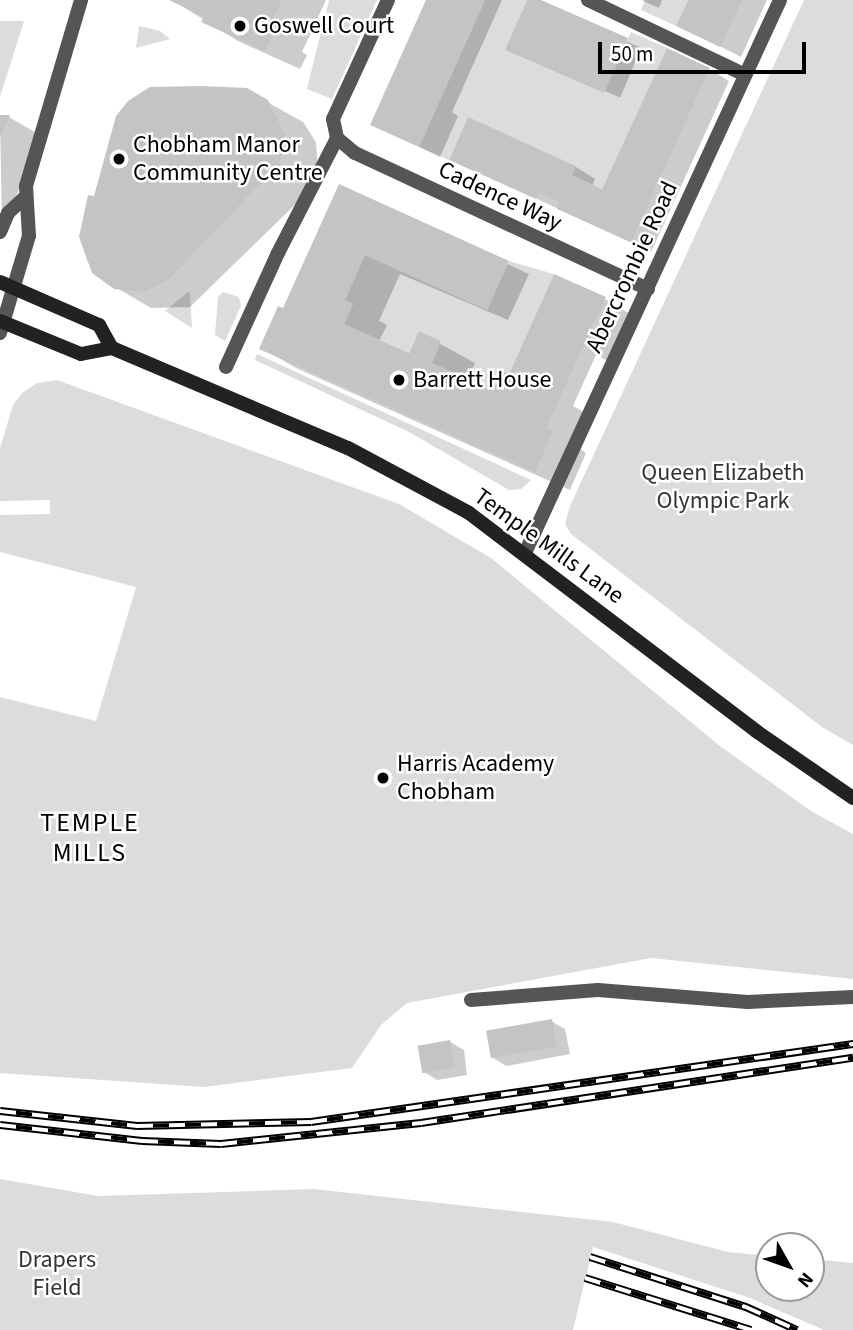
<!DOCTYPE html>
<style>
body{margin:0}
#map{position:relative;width:853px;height:1330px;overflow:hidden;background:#fff;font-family:"Source Sans 3",sans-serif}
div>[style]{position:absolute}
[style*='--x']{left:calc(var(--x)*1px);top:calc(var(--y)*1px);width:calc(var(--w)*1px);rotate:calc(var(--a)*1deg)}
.green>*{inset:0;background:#dcdcdc}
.shadow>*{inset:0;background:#0003;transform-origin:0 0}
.building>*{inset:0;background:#c4c4c4;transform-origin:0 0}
.lane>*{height:14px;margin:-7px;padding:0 7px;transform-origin:7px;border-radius:7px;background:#555}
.street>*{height:14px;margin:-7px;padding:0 7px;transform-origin:7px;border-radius:7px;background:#555}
.secondary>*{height:14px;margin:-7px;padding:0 7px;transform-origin:7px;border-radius:7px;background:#222}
.rail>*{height:8px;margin-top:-4px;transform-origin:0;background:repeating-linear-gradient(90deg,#fff 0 16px,#000 0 32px);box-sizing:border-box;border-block:2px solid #000}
.dots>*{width:19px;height:19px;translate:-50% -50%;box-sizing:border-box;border:4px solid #fff;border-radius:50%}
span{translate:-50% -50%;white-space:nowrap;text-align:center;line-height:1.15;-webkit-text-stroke:5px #fff;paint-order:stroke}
.poi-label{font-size:24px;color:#000}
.left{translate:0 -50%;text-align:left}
.street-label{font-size:24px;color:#000}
.park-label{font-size:24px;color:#333}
.neighbourhood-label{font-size:26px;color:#000;letter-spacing:2px}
.north{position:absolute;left:755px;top:1232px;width:70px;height:70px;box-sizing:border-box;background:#fff;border:2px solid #999;border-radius:50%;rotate:130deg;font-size:19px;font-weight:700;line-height:28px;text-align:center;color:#000}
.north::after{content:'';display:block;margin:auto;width:24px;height:32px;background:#000;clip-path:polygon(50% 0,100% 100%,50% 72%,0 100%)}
.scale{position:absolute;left:598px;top:42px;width:208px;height:32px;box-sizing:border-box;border:4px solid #000;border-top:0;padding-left:9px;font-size:21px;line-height:24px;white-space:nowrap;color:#000;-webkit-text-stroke:5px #fff;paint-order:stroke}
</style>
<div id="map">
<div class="green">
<i style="clip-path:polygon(329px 0,377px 0,332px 99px,307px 89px)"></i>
<i style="clip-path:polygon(485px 0,527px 0,506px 50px,604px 93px,631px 32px,667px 48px,602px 189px,572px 175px,576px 166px,468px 118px,449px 160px,419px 147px)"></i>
<i style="clip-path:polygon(645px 0,688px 0,676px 26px,641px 10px)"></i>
<i style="clip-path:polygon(804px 0,853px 0,853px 745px,822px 727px,571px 534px,565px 524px,570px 506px)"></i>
<i style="clip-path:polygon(0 21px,24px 21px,0 97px)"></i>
<i style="clip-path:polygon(139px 26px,160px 31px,170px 39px,136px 48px)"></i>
<i style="clip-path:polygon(365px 255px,487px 310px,509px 261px,554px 274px,509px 374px,501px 371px,493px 390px,432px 363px,441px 341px,419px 331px,409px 353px,344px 324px,353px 304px,345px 300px)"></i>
<i style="clip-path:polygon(189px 291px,190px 294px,192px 328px,165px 311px)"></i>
<i style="clip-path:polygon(223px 292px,239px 297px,241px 306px,225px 341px,215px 335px,218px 297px)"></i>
<i style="clip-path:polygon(257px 354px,531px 480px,521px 489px,509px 490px,409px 432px,255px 360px)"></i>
<i style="clip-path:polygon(57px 380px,399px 504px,491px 558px,720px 746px,811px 811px,853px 834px,853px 979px,651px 958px,407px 1003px,381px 1025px,352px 1068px,204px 1087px,0 1073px,0 697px,96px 721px,136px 587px,0 552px,0 515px,50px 514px,50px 500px,0 501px,0 448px,13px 405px,22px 393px,37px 383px)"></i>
<i style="clip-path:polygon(0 1179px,98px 1196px,314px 1189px,613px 1222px,728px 1252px,769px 1256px,769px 1288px,811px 1288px,811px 1259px,853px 1263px,853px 1330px,824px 1330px,750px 1298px,593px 1247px,573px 1330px,0 1330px)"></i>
</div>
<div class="shadow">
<i style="clip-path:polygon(172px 0,326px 0,302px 52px,307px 55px,300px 69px,238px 41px)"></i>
<i style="clip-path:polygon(428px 0,502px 0,452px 112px,458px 116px,440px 157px,372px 124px)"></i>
<i style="left:529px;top:0;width:122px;height:54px;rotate:23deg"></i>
<i style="clip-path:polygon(641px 0,662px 0,659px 8px)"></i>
<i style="clip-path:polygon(690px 0,767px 0,741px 57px,678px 25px)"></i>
<i style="clip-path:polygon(709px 69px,729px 81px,651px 252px,451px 159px,469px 120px,576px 167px,595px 179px,592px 186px,603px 191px)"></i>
<i style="clip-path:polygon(246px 90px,303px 122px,316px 142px,318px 170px,306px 194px,190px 307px,151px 308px,115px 287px,87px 261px,83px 223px,96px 198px)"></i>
<i style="clip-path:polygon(0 117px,9px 117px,43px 137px,2px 227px)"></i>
<i style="clip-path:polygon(340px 187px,529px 274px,508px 320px,400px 274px,379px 321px,387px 325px,379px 341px,410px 355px,420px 333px,475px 363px,467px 380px,494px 392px,605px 299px,630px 314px,608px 361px,596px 355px,573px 406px,594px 418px,580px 449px,586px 453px,570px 490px,296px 368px,262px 348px,284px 311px)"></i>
<i style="clip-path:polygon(551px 1021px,565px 1029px,570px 1054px,506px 1066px,493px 1058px)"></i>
<i style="clip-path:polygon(450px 1042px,464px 1050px,467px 1075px,437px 1080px,424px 1072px)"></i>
</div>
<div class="building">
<i style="clip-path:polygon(169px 0,282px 0,268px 31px,273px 33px,265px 51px,201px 22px,204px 17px)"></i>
<i style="clip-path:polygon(426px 0,485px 0,419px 147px,370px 125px)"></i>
<i style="clip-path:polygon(527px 0,541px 0,628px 38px,604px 93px,505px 50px)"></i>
<i style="clip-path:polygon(688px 0,742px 0,720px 47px,676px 26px)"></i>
<i style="clip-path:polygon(667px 48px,710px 68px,631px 242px,557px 209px,560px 202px,539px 193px,536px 199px,449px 160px,468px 117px,576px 166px,572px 175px,602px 189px)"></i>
<i style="clip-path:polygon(200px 86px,247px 88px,268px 100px,285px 135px,280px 163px,167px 281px,142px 292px,114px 289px,92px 273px,79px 237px,88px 195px,94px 196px,116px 116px,128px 101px,150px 87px)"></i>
<i style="clip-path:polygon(0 115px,10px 115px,0 137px)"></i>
<i style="clip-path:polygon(339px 184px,509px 261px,487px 310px,365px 255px,345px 300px,353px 304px,344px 324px,409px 353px,419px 331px,441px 341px,432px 363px,493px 390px,502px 371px,509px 374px,554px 274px,606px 297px,546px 428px,553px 431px,535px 472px,259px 349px,278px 306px,283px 308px)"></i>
<i style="left:552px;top:1019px;width:28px;height:67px;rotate:80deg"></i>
<i style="left:450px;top:1040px;width:28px;height:33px;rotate:80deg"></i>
</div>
<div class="lane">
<i style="--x:471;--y:1000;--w:127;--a:-4.5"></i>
<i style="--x:598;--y:990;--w:150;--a:4.6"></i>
<i style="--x:748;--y:1002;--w:105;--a:-2.7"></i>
</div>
<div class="street">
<i style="--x:388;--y:0;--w:131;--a:114.8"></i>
<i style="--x:333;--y:119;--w:19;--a:78"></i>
<i style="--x:337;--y:138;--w:23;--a:40"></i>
<i style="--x:355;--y:153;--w:323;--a:24.9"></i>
<i style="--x:588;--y:0;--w:174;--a:25.5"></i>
<i style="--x:0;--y:232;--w:21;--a:-67"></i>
<i style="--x:8;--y:213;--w:22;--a:-43"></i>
<i style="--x:0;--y:333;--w:101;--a:-73.4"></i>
<i style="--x:29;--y:236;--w:50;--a:-93.4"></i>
<i style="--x:26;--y:186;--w:194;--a:-73.5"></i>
<i style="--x:226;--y:367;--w:125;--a:-65.5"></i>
<i style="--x:278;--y:253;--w:129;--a:-62.8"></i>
<i style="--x:525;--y:553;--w:609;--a:-65.24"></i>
</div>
<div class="secondary">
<i style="--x:0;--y:282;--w:108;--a:23.5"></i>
<i style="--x:99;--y:325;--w:26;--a:61"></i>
<i style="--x:112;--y:348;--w:256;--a:23"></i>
<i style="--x:348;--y:448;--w:137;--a:28.2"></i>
<i style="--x:469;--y:513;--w:360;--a:37.2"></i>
<i style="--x:756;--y:731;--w:118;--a:34.6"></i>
<i style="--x:0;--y:321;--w:87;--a:22.2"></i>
<i style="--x:81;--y:354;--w:32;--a:-11"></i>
</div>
<div class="rail">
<i style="--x:0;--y:1111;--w:138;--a:6.2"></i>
<i style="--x:137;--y:1126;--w:174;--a:-1.3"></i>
<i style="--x:311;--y:1122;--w:548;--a:-8.19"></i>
<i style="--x:0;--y:1125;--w:143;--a:6.4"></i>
<i style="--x:142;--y:1141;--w:79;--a:2.2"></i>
<i style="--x:221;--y:1144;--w:201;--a:-6"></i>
<i style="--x:421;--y:1123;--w:437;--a:-8.6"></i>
<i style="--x:590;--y:1257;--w:164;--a:17.8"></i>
<i style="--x:746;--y:1307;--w:56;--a:24.3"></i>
<i style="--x:585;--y:1278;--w:174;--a:17.4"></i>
</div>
<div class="dots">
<i style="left:240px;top:26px;background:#000"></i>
<i style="left:119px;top:159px;background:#000"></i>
<i style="left:399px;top:380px;background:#000"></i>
<i style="left:383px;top:778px;background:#000"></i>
</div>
<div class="poi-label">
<span class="left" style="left:254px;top:26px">Goswell Court</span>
<span class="left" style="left:133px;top:159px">Chobham Manor<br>Community Centre</span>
<span class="left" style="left:413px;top:380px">Barrett House</span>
<span class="left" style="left:397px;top:778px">Harris Academy<br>Chobham</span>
</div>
<div class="street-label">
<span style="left:500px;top:196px;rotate:25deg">Cadence Way</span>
<span style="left:632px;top:267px;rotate:-65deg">Abercrombie Road</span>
<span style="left:549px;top:546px;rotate:36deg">Temple Mills Lane</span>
</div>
<div class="park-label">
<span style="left:723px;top:487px">Queen Elizabeth<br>Olympic Park</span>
<span style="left:57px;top:1274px">Drapers<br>Field</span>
</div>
<div class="neighbourhood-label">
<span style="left:90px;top:838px">TEMPLE<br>MILLS</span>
</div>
<div class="north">N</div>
<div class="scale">50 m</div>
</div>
